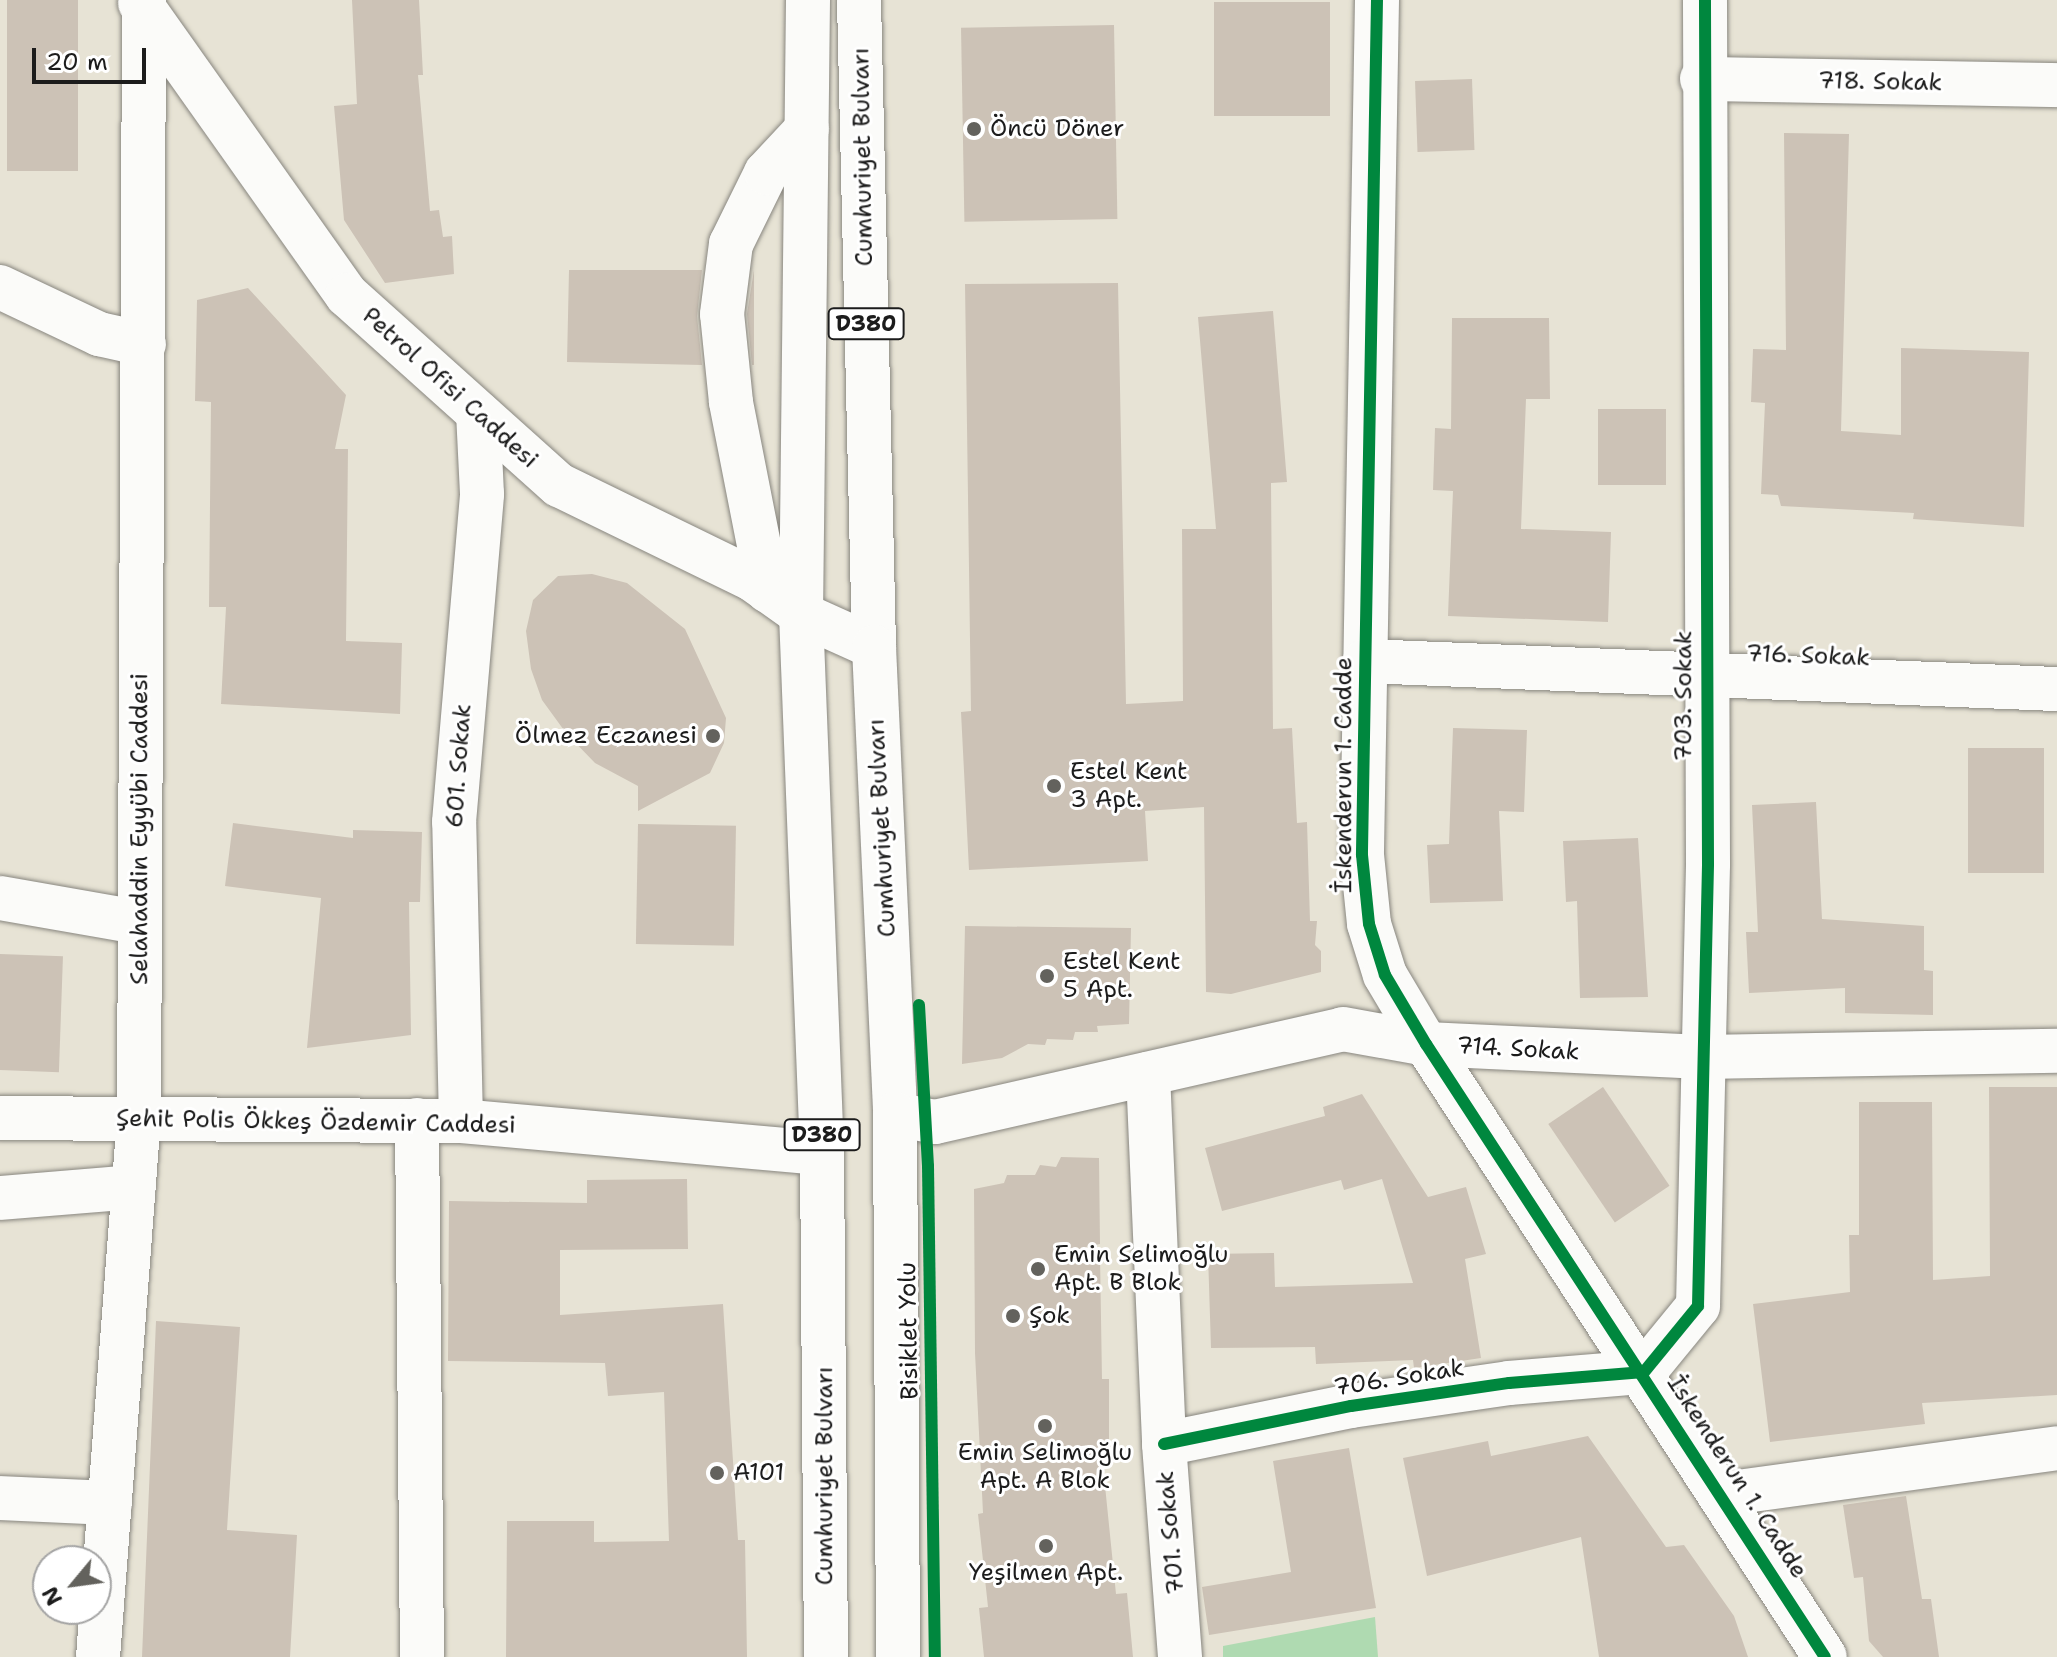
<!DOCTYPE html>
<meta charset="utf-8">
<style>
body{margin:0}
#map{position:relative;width:2057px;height:1657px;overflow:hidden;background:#e7e3d5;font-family:"Shantell Sans",sans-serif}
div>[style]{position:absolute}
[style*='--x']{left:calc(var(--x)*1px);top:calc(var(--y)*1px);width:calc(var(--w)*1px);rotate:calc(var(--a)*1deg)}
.green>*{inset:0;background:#afdab1}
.building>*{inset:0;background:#ccc2b6;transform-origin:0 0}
.roads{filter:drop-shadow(0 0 2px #88867f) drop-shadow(0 0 2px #88867f)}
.minor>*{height:44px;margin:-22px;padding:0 22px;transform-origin:22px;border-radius:22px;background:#fbfbf9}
.major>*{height:44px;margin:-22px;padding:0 22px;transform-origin:22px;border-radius:22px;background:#fbfbf9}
.cycleway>*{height:12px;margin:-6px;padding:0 6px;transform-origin:6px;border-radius:6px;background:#00873e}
.dots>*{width:22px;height:22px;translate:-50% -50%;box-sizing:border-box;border:4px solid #fff;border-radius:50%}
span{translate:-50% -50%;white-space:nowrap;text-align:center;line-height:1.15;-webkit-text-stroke:6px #fff;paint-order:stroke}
.shield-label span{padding:2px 6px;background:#fff;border:2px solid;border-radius:6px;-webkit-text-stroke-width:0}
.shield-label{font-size:22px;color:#1c1c1c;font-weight:700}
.street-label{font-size:24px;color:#1c1c1c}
.poi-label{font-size:24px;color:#1c1c1c}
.left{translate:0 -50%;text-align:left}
.right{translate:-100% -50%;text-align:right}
.north{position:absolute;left:32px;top:1545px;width:80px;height:80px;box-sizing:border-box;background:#fff;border:2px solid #a4a4a4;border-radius:50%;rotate:241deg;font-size:22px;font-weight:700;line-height:32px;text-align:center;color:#1c1c1c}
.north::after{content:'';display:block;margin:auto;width:28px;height:36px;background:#63625d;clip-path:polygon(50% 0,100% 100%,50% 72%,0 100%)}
.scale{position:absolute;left:32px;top:48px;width:114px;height:36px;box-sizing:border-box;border:4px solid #1c1c1c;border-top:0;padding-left:10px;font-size:24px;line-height:28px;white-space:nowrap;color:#1c1c1c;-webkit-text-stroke:6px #fff;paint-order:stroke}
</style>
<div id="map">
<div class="green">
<i style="clip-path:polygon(1375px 1617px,1378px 1657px,1223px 1657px,1223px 1646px)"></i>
</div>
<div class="building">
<i style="left:7px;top:0;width:71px;height:171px"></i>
<i style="clip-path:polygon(352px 0,419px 0,423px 75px,418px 75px,430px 211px,439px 210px,443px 237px,452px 236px,454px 274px,385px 283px,344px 220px,334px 106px,357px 104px)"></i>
<i style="left:1214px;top:2px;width:116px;height:114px"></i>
<i style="left:1114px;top:25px;width:194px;height:153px;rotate:89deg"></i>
<i style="left:1472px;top:79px;width:71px;height:57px;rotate:88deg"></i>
<i style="clip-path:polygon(1784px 133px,1849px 134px,1841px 431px,1901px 435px,1901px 348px,2029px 352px,2024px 527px,1913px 519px,1914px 513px,1781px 506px,1778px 495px,1761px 494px,1765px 403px,1751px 402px,1753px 349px,1786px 350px)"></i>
<i style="clip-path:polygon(569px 270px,702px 270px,697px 316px,702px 365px,567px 362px)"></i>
<i style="clip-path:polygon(754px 270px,754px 365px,752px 365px,747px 314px)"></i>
<i style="clip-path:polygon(1118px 283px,1126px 704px,1183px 701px,1182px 529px,1216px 529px,1198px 317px,1273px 311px,1287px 482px,1271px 483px,1273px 729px,1292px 728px,1297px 823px,1307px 822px,1310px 921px,1317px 921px,1315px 945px,1321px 951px,1321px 972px,1231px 994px,1206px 992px,1204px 807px,1145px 811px,1148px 861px,969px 870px,961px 712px,971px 711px,965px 284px)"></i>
<i style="clip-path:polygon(248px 288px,346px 395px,335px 449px,348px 449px,346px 641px,402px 643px,400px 714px,221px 704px,226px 607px,209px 607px,211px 402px,195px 401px,197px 300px)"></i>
<i style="clip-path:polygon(1452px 318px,1549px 318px,1550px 399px,1526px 399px,1521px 529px,1611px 532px,1608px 622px,1448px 616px,1453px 491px,1433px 490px,1435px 428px,1451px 429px)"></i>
<i style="left:1598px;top:409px;width:68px;height:76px"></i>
<i style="clip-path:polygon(592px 574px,627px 583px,685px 629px,726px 718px,724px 743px,710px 773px,638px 811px,638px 786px,595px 763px,566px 733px,542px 700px,531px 669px,526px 631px,533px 600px,558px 576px)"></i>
<i style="clip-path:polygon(1453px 728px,1527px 730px,1524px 812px,1499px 811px,1503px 901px,1430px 903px,1427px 845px,1449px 844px)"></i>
<i style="left:1968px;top:748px;width:76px;height:125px"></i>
<i style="clip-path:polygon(1816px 802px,1822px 919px,1924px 926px,1924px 970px,1933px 971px,1933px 1015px,1845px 1013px,1845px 988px,1749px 993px,1746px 932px,1758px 932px,1752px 805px)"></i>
<i style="clip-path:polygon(233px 823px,353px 838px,353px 830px,422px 832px,420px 902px,409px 902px,411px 1035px,307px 1048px,321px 898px,225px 886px)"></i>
<i style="left:638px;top:824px;width:98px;height:120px;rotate:1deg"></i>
<i style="clip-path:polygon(1638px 838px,1648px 997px,1580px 998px,1577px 901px,1566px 902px,1563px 841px)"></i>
<i style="clip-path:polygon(965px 926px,1131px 928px,1129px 1024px,1097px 1026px,1098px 1032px,1075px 1032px,1073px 1040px,1047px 1039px,1045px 1045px,1028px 1044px,1002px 1058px,962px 1064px)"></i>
<i style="left:0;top:954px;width:63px;height:116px;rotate:2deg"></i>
<i style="left:1603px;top:1087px;width:119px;height:66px;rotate:56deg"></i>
<i style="clip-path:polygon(1989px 1087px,2057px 1087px,2057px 1395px,1922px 1403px,1925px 1424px,1770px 1442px,1753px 1304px,1850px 1292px,1849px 1235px,1859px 1235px,1859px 1102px,1932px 1102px,1933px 1280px,1990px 1276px)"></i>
<i style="clip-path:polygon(1362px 1094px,1428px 1197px,1466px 1187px,1486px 1254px,1465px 1259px,1481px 1358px,1414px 1368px,1413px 1360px,1316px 1364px,1315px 1347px,1211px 1348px,1208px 1254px,1274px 1253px,1275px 1287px,1413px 1283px,1382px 1179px,1344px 1190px,1341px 1180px,1222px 1211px,1205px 1148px,1325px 1116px,1323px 1107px)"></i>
<i style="clip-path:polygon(1061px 1157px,1099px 1158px,1100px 1244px,1086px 1247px,1087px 1257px,1100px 1256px,1102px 1379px,1109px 1379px,1109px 1465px,1103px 1466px,1116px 1594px,1127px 1593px,1133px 1657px,984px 1657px,979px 1608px,988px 1607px,978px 1514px,983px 1513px,975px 1353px,974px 1189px,1004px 1183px,1007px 1175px,1035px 1175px,1040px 1165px,1056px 1167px)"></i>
<i style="clip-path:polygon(687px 1179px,688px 1249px,560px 1250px,560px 1315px,723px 1304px,738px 1540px,745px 1540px,747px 1657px,506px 1657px,507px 1521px,594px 1521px,594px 1542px,669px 1541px,664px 1392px,608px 1396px,605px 1363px,448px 1361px,449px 1201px,587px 1203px,587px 1180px)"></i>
<i style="clip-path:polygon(156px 1321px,240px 1327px,227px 1530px,297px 1535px,290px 1657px,142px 1657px)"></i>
<i style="clip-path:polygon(1588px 1436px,1666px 1547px,1684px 1545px,1734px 1616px,1748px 1657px,1599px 1657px,1581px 1537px,1427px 1576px,1403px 1458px,1488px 1441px,1491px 1456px)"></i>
<i style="clip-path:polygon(1349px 1448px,1376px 1608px,1209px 1635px,1202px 1587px,1291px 1572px,1273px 1461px)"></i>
<i style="clip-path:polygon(1906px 1496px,1922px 1599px,1931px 1599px,1939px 1657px,1883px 1657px,1869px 1641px,1863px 1577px,1854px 1578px,1843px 1505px)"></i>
</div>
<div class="roads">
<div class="minor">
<i style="--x:1377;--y:0;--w:855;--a:91.01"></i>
<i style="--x:1362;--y:855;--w:69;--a:84.2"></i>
<i style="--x:1369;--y:924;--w:53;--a:72.6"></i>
<i style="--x:1385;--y:975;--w:80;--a:59.3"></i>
<i style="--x:1426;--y:1044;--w:731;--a:56.94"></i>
<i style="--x:140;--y:3;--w:358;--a:54.7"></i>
<i style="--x:347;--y:295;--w:285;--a:41.9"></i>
<i style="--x:559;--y:485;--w:215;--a:26"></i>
<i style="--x:752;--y:579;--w:60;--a:35.5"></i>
<i style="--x:801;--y:614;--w:80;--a:24.3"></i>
<i style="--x:1702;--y:79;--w:355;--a:1"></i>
<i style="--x:0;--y:287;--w:110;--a:25.4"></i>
<i style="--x:99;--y:334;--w:46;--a:12.5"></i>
<i style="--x:768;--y:591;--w:193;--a:-101.1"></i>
<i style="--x:731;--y:402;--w:88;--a:-95.8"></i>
<i style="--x:722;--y:314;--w:71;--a:-82.7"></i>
<i style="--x:731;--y:244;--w:79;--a:-63.8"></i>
<i style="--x:766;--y:173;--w:60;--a:-47"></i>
<i style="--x:1365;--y:661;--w:693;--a:2.32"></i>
<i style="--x:0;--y:898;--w:140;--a:9.9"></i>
<i style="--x:1148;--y:1074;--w:370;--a:87.5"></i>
<i style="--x:1164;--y:1444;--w:214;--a:85.7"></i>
<i style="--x:895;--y:1114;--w:41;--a:11.3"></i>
<i style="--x:935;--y:1122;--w:418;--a:-12.8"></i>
<i style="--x:1343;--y:1029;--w:84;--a:10.2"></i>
<i style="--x:1426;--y:1044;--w:277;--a:2.7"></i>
<i style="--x:1703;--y:1057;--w:354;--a:-1"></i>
<i style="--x:0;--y:1118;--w:461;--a:0.4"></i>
<i style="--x:461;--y:1121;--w:362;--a:5.1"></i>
<i style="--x:417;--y:1120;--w:537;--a:89.47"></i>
<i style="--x:461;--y:1121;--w:299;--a:-91.3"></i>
<i style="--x:454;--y:822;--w:329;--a:-85.1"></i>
<i style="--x:482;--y:494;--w:81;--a:-92.8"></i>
<i style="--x:0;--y:1198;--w:134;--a:-4.7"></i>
<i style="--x:1164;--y:1444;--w:191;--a:-11.5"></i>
<i style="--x:1351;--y:1406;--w:160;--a:-8.3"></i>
<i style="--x:1509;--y:1383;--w:135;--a:-4.7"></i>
<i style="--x:1644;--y:1372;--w:85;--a:-50.7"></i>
<i style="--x:1698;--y:1306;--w:442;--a:-88.7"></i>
<i style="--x:1708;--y:864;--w:864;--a:-90.2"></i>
<i style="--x:1723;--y:1494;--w:337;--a:-7.8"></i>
<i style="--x:0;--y:1498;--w:110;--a:2.6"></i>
<i style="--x:98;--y:1657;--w:542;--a:-85.66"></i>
<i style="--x:139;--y:1117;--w:1117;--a:-89.74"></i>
</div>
<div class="major">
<i style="--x:808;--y:0;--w:614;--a:90.65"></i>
<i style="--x:801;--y:614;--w:539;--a:87.77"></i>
<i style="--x:822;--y:1153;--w:504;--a:89.55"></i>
<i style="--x:859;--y:0;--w:647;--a:88.67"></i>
<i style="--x:874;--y:647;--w:467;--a:87.4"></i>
<i style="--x:895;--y:1114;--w:543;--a:89.68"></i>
</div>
</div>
<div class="cycleway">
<i style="--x:1377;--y:0;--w:855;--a:91.01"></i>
<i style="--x:1362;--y:855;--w:69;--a:84.2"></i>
<i style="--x:1369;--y:924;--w:53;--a:72.6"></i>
<i style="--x:1385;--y:975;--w:80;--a:59.3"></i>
<i style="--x:1426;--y:1044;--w:731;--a:56.94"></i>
<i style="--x:919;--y:1005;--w:161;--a:86.8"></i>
<i style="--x:928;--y:1166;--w:491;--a:89.2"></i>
<i style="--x:1164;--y:1444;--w:191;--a:-11.5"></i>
<i style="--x:1351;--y:1406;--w:160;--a:-8.3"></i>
<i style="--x:1509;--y:1383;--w:135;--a:-4.7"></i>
<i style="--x:1644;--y:1372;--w:85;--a:-50.7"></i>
<i style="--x:1698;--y:1306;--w:442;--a:-88.7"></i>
<i style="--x:1708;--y:864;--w:864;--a:-90.2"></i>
</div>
<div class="dots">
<i style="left:974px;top:129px;background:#63625d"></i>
<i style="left:713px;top:736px;background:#63625d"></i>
<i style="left:1054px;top:786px;background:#63625d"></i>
<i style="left:1047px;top:976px;background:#63625d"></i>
<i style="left:1038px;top:1269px;background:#63625d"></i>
<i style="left:1013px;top:1316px;background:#63625d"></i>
<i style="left:1045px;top:1426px;background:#63625d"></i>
<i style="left:717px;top:1473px;background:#63625d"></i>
<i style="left:1046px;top:1546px;background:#63625d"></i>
</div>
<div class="shield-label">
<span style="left:866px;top:324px">D380</span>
<span style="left:822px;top:1135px">D380</span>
</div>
<div class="street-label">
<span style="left:1880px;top:82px;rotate:1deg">718. Sokak</span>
<span style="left:863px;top:157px;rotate:-91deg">Cumhuriyet Bulvarı</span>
<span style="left:450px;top:388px;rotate:42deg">Petrol Ofisi Caddesi</span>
<span style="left:1808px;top:656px;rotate:2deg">716. Sokak</span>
<span style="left:1684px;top:696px;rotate:-90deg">703. Sokak</span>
<span style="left:459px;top:766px;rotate:-86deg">601. Sokak</span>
<span style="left:1344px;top:775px;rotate:-90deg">İskenderun 1. Cadde</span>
<span style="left:882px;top:828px;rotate:-93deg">Cumhuriyet Bulvarı</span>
<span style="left:140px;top:829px;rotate:-90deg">Selahaddin Eyyübi Caddesi</span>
<span style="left:1518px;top:1049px;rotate:3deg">714. Sokak</span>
<span style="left:316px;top:1122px;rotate:1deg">Şehit Polis Ökkeş Özdemir Caddesi</span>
<span style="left:909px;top:1331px;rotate:-91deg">Bisiklet Yolu</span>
<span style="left:1399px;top:1378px;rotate:-9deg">706. Sokak</span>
<span style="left:825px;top:1476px;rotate:-90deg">Cumhuriyet Bulvarı</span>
<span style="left:1737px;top:1477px;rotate:57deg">İskenderun 1. Cadde</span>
<span style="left:1171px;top:1533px;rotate:-95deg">701. Sokak</span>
</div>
<div class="poi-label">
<span class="left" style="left:990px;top:129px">Öncü Döner</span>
<span class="right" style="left:697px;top:736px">Ölmez Eczanesi</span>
<span class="left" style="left:1070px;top:786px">Estel Kent<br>3 Apt.</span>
<span class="left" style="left:1063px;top:976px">Estel Kent<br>5 Apt.</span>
<span class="left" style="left:1054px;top:1269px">Emin Selimoğlu<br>Apt. B Blok</span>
<span class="left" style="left:1029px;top:1316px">Şok</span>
<span style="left:1045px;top:1467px">Emin Selimoğlu<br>Apt. A Blok</span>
<span class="left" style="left:733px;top:1473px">A101</span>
<span style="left:1046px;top:1573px">Yeşilmen Apt.</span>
</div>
<div class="north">N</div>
<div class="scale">20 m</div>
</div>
